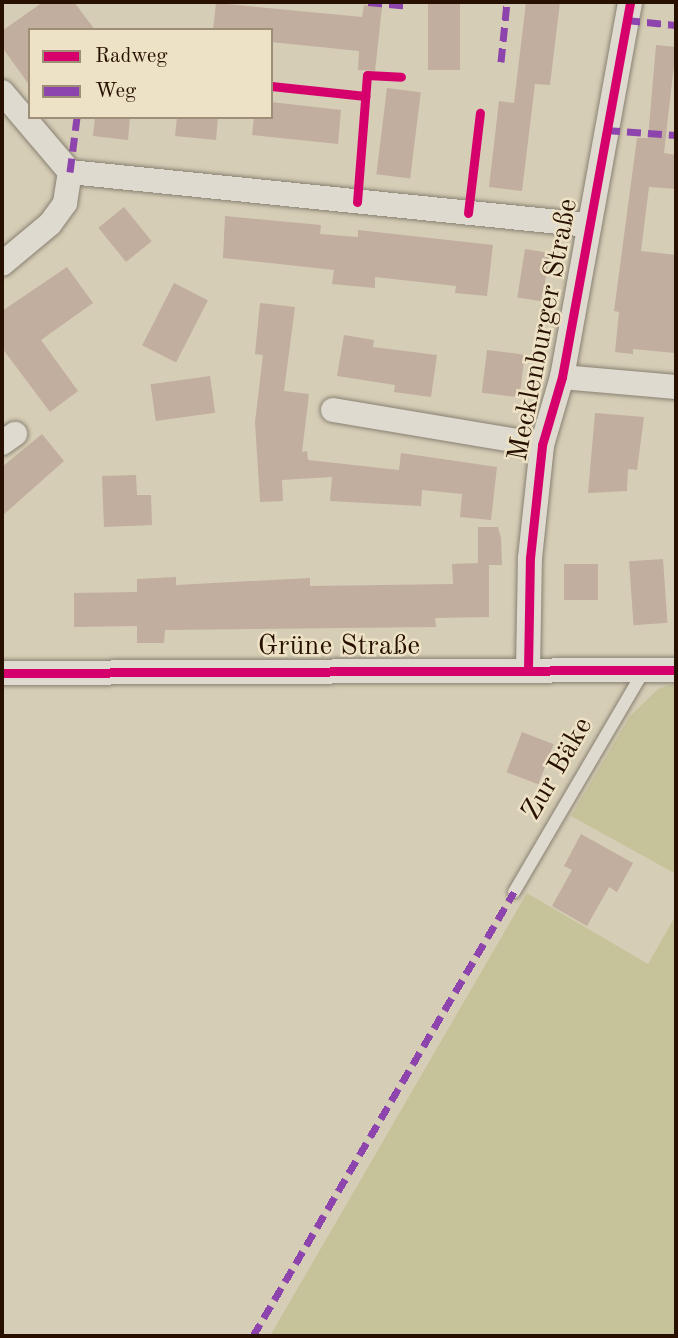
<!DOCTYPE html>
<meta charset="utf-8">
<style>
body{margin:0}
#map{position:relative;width:678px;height:1338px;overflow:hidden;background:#d6cdb6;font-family:"Old Standard TT",serif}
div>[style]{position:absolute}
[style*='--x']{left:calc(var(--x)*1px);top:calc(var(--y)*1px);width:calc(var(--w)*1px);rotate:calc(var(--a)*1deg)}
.green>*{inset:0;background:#c6c39b}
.building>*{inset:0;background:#c1ae9e;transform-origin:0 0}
.roads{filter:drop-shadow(0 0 2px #888071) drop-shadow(0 0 2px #888071)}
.service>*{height:12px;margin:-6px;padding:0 6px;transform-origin:6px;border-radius:6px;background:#dedacf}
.minor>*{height:24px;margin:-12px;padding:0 12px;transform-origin:12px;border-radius:12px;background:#dedacf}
.quiet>*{height:7px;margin-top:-3.5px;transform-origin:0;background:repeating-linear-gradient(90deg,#8e44ad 0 14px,transparent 0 21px)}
.cycleway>*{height:9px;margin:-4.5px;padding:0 4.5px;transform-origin:4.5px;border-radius:4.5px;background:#d6006c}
span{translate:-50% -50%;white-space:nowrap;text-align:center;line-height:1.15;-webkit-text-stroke:5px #ede2c6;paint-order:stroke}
.street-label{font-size:28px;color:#281000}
.frame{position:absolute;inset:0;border:4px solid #281000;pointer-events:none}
.legend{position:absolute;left:28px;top:28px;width:245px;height:91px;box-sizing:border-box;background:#ede2c6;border:2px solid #9e8e77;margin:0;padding:9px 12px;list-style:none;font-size:21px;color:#281000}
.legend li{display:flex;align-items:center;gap:14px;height:35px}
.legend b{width:35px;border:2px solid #9e8e77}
</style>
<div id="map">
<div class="green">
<i style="clip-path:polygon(676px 683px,676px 874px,571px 816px,630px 716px,658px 689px)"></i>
<i style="clip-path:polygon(527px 893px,648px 964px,676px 915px,676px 1336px,270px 1336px)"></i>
</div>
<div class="building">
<i style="clip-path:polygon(43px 2px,74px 2px,95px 30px,30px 30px,30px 86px,2px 47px,2px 31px)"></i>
<i style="left:428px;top:2px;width:32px;height:68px"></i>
<i style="clip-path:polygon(526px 2px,560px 2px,550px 85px,535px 84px,522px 191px,489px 187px,499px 101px,514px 103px)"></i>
<i style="clip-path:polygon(216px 3px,362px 17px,364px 5px,382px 7px,375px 71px,358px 70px,359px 51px,271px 42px,271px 30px,213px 30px)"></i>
<i style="clip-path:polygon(656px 45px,676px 47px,664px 153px,676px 155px,676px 189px,649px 187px,641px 251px,676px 255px,675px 353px,633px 349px,633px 354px,615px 352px,619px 312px,614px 311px,637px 138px,648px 138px)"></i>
<i style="left:387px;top:88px;width:34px;height:87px;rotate:7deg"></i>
<i style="clip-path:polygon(271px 102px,341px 110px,338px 144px,252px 135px,254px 117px,271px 117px)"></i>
<i style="clip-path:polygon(95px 117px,130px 117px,128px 140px,93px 136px)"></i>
<i style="clip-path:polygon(177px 117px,218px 117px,216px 140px,175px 136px)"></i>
<i style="left:124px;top:207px;width:44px;height:33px;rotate:51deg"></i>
<i style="clip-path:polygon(225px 216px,321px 225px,320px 234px,358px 237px,358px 230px,493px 245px,487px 296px,455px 293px,456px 286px,375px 277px,375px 288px,332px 284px,334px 270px,223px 258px)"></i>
<i style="left:525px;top:249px;width:25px;height:49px;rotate:9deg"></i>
<i style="clip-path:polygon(67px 267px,93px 303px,41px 340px,78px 391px,50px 412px,2px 348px,2px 311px)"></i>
<i style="left:174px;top:283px;width:38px;height:70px;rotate:27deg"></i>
<i style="clip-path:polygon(260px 303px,295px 307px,284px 391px,309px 394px,302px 452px,307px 451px,308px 460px,399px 470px,401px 453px,497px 467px,491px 520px,460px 517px,462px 494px,422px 490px,421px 506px,330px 501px,332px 477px,282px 480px,283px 501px,260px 502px,255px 422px,263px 355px,255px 354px)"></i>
<i style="clip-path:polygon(344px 335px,374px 340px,373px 347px,437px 355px,431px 397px,394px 392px,395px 385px,337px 376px)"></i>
<i style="left:487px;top:350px;width:38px;height:43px;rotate:7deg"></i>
<i style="left:210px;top:376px;width:37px;height:60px;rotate:82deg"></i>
<i style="clip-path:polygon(595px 413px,644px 417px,637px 470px,628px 469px,627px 491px,588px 493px)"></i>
<i style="clip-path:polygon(42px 434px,64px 461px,2px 516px,2px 467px)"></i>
<i style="clip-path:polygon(136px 475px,137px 495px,151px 495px,152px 525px,104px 527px,102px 476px)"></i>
<i style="clip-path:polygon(478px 527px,498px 527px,501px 538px,502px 565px,489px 565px,489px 617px,435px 618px,436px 627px,165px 630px,164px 643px,137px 643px,137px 626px,74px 627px,74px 593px,137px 592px,137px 579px,176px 577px,176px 585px,310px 578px,310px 586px,453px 584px,452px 564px,478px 563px)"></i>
<i style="left:663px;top:559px;width:64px;height:34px;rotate:86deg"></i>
<i style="left:564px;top:564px;width:34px;height:36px"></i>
<i style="left:522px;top:732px;width:34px;height:43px;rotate:21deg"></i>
<i style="clip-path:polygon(581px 834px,633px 863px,617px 892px,609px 887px,587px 926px,552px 906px,572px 870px,564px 866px)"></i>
</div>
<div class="roads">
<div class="service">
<i style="--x:514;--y:892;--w:257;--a:-59.6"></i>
</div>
<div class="minor">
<i style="--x:2;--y:92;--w:105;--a:49.6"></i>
<i style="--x:70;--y:172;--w:521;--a:5.84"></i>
<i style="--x:2;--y:264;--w:62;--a:-39.8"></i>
<i style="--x:50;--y:224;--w:26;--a:-54"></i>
<i style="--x:65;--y:203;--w:31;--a:-81"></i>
<i style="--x:562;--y:377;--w:114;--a:5"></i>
<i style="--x:333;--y:410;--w:212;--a:9.5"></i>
<i style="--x:2;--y:443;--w:16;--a:-35"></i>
<i style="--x:528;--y:669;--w:111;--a:-89"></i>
<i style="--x:530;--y:558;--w:114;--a:-83.9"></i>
<i style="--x:542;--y:445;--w:71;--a:-73.6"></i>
<i style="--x:562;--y:377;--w:381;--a:-79.7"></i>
<i style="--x:2;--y:673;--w:674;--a:-0.26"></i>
</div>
</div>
<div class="quiet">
<i style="--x:368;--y:2;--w:42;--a:5.4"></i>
<i style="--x:626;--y:20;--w:50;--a:5.7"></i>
<i style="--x:501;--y:62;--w:60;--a:-84.3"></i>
<i style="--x:606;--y:130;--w:70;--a:4.1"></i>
<i style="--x:70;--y:172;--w:55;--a:-82.7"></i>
<i style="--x:253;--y:1336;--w:515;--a:-59.55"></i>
</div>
<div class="cycleway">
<i style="--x:271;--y:86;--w:95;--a:6.1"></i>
<i style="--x:357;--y:202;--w:127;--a:-85.5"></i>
<i style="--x:367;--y:75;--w:34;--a:3"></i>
<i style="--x:468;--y:213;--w:101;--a:-83.2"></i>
<i style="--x:528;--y:669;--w:111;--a:-89"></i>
<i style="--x:530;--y:558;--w:114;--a:-83.9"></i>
<i style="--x:542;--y:445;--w:71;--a:-73.6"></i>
<i style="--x:562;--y:377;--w:381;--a:-79.7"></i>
<i style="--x:2;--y:673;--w:674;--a:-0.26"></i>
</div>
<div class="street-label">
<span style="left:544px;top:330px;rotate:-79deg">Mecklenburger Straße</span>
<span style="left:339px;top:647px">Grüne Straße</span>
<span style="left:558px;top:769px;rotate:-60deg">Zur Bäke</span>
</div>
<div class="frame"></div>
<ul class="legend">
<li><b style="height:9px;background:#d6006c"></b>Radweg</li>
<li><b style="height:9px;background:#8e44ad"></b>Weg</li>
</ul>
</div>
